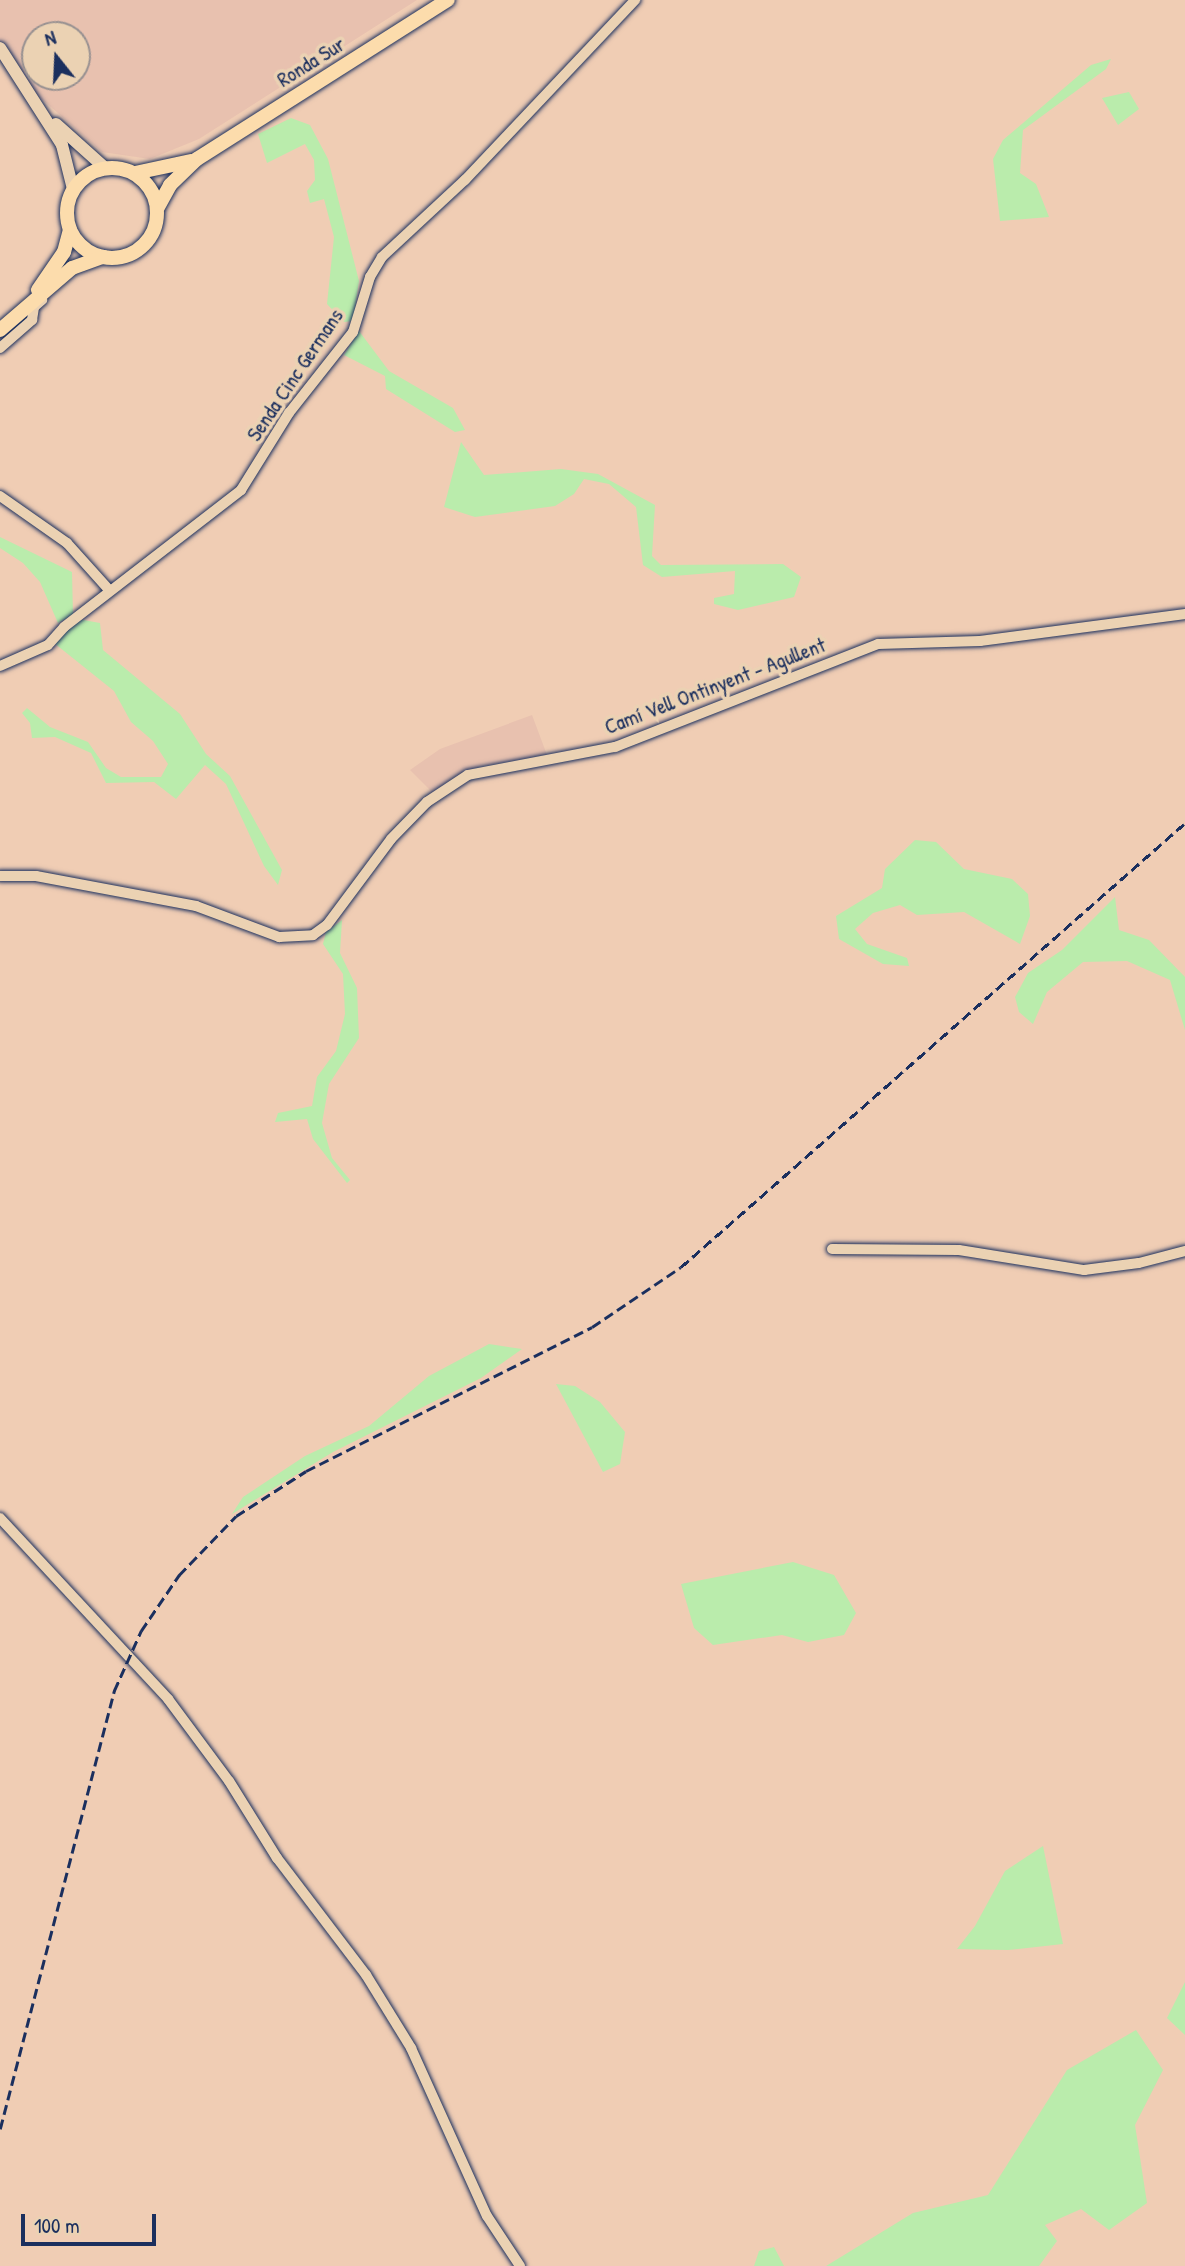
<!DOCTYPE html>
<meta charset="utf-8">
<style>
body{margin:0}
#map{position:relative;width:1185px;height:2266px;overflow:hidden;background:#f0cdb4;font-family:"Patrick Hand",sans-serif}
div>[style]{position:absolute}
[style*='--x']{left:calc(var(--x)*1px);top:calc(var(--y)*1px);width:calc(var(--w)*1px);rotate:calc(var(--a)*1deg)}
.built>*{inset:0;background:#e8c1af}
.green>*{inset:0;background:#baecac}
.roads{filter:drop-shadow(0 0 2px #1b2f5e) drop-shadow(0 0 2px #1b2f5e)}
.street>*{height:10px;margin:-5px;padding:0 5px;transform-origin:5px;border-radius:5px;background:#ebd2b3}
.secondary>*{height:12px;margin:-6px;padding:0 6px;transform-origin:6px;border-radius:6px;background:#ebd2b3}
.primary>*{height:14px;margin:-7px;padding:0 7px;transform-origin:7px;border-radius:7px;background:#fcdcac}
.primary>.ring{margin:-7px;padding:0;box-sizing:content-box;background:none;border:14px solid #fcdcac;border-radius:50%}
.rail>*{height:2.5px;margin-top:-1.25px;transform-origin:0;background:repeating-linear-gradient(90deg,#1b2f5e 0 10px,transparent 0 15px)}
span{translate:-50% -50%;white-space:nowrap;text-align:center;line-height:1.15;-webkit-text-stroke:7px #ebd2b3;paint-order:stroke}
.street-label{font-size:21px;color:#1b2f5e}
.north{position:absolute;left:21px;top:21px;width:70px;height:70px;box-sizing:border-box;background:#ebd2b3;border:2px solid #989191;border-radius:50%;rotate:342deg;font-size:19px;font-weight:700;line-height:28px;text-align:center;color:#1b2f5e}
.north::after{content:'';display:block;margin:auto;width:24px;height:32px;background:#1b2f5e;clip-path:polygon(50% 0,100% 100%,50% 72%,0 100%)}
.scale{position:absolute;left:21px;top:2214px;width:135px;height:32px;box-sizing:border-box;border:4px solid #1b2f5e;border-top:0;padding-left:9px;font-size:21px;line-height:24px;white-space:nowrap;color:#1b2f5e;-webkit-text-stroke:5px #ebd2b3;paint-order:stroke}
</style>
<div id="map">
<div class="built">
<i style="clip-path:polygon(evenodd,0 0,417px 0,199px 139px,150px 159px,102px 152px,0 62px,0 0,35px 35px,77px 35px,77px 77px,35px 77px,35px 35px)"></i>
<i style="clip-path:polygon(532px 715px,547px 755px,480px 766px,432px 792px,410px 770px,440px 749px)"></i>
</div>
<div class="green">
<i style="clip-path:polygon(1111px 59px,1106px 69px,1023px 130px,1020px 173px,1036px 184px,1049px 217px,1000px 221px,993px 159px,1003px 140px,1091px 65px)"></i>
<i style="clip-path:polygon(1129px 92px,1139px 109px,1118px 125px,1102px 98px)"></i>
<i style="clip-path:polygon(291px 118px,310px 125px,328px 159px,359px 281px,353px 321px,344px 322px,327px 304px,334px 237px,324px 199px,310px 203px,307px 191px,315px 180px,314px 160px,305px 144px,267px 163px,258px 134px)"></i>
<i style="clip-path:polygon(359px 331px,389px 371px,453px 408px,465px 430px,455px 432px,386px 389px,385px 376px,344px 355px)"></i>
<i style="clip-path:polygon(461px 442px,484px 475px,561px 469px,598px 474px,655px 505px,652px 556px,661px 565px,783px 564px,801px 577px,794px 597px,738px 610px,714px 604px,714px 598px,734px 594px,735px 571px,662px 577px,643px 565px,636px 507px,609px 484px,584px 479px,574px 494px,555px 506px,475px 517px,444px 507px)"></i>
<i style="clip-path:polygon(0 537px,72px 572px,73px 615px,58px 623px,40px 582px,23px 563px,0 548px)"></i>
<i style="clip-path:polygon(78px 619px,100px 623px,103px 650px,180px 714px,206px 754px,230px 776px,282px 870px,278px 885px,264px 866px,226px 784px,205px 765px,176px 799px,154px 782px,106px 783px,91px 753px,55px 737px,32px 738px,30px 723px,22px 713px,27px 708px,50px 727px,88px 742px,106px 768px,121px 777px,161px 777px,168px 764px,153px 741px,131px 722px,114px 691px,54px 643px)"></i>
<i style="clip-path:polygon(915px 840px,936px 842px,964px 869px,1012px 879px,1028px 894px,1030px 916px,1020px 944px,964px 912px,917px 915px,900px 905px,873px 913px,855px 929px,867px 944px,907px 958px,909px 966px,883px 964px,839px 939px,836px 916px,882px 888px,885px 869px)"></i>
<i style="clip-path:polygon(1115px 897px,1119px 930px,1149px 940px,1185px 977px,1185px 1030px,1170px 980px,1127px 961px,1083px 962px,1047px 992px,1033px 1024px,1019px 1012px,1015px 997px,1028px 973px,1062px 950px)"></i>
<i style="clip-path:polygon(342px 920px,340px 953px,357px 988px,359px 1038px,329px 1084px,322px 1123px,332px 1158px,350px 1180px,347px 1183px,313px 1139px,307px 1119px,275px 1122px,278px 1113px,312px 1106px,317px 1077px,336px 1051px,345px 1014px,343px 974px,323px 944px,326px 932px)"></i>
<i style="clip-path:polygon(489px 1344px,522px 1349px,481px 1378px,333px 1452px,232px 1514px,243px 1497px,305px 1456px,369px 1426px,429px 1376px)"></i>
<i style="clip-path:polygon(556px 1384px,575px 1386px,600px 1402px,625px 1432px,620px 1464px,603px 1472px)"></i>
<i style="clip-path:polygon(793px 1562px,834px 1575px,856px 1613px,844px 1635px,808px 1642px,782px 1635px,713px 1645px,694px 1628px,681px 1584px)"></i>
<i style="clip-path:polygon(1043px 1846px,1063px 1944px,1008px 1950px,957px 1949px,975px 1926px,1005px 1871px)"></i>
<i style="clip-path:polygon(1185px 1982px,1185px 2035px,1167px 2018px)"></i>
<i style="clip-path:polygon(1136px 2030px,1163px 2070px,1135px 2125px,1147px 2203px,1109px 2230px,1081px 2209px,1045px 2225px,1057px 2241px,1039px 2266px,826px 2266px,913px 2213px,988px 2195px,1067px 2070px)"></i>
<i style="clip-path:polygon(774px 2247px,784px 2266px,754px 2266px,759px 2251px)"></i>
</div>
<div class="roads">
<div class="street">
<i style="--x:0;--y:348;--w:43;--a:-41.2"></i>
<i style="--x:32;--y:320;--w:13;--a:-81"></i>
<i style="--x:34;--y:307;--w:11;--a:-41"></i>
<i style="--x:0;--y:496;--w:82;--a:35"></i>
<i style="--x:67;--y:543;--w:64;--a:48.1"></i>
<i style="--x:0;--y:666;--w:52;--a:-23.6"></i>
<i style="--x:48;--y:645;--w:24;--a:-48"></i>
<i style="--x:64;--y:627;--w:224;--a:-37.7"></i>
<i style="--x:241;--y:490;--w:91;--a:-58.1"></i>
<i style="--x:289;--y:413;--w:103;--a:-51.7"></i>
<i style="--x:353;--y:332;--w:58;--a:-72.8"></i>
<i style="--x:370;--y:277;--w:23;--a:-59"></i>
<i style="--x:382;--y:257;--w:113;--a:-42.9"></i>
<i style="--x:465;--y:180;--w:248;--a:-46.6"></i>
<i style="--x:0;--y:876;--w:36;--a:0"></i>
<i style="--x:36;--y:876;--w:163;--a:10.6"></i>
<i style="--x:196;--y:906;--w:89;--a:20.5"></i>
<i style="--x:279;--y:937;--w:34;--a:-3"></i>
<i style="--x:313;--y:935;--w:17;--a:-36"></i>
<i style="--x:327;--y:925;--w:107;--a:-53.3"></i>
<i style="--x:391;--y:839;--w:52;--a:-45.8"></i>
<i style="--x:427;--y:802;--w:49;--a:-33.4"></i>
<i style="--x:468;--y:775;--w:150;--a:-10.8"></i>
<i style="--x:615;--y:747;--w:282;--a:-21.4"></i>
<i style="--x:878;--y:644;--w:102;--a:-1.7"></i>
<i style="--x:980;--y:641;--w:207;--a:-7.5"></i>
<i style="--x:832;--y:1249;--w:127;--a:0.5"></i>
<i style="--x:959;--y:1250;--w:127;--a:9.1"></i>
<i style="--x:1084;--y:1270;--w:55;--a:-7.3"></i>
<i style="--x:1139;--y:1263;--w:48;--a:-14.6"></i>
<i style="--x:0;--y:1518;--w:247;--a:47.1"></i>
<i style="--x:168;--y:1699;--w:102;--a:53.4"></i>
<i style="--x:229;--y:1781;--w:91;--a:58.1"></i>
<i style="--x:277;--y:1858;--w:147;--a:52.7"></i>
<i style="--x:366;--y:1975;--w:86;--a:58.3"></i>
<i style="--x:411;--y:2048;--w:184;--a:65.7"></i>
<i style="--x:487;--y:2216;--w:60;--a:56.6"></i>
</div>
<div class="secondary">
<i style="--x:0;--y:48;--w:115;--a:57.4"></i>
<i style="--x:62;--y:145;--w:45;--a:76"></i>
<i style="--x:56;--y:124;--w:66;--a:41.9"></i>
</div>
<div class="primary">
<i class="ring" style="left:67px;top:168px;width:76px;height:76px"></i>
<i style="--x:135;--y:173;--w:57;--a:-12.1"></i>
<i style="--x:158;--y:207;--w:25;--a:-61"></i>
<i style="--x:170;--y:185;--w:37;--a:-44"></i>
<i style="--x:197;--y:159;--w:297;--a:-32.4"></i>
<i style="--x:38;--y:290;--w:46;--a:-55.6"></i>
<i style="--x:64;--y:252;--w:23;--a:-75"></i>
<i style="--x:0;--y:330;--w:95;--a:-40.7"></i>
<i style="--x:72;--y:268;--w:33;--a:-20"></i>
</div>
</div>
<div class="rail">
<i style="--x:0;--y:2129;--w:453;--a:-75.4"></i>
<i style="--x:114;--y:1691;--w:66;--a:-65.8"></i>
<i style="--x:141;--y:1631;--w:68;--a:-55.8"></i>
<i style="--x:179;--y:1575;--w:82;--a:-46"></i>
<i style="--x:236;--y:1516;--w:83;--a:-32.7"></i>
<i style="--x:306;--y:1471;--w:320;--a:-26.7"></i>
<i style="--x:592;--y:1327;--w:107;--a:-34"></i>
<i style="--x:681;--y:1267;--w:672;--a:-41.38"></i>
</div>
<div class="street-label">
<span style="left:311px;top:62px;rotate:-32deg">Ronda Sur</span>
<span style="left:295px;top:375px;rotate:-56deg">Senda Cinc Germans</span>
<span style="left:715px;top:686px;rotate:-21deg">Camí Vell Ontinyent - Agullent</span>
</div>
<div class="north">N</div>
<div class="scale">100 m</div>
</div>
